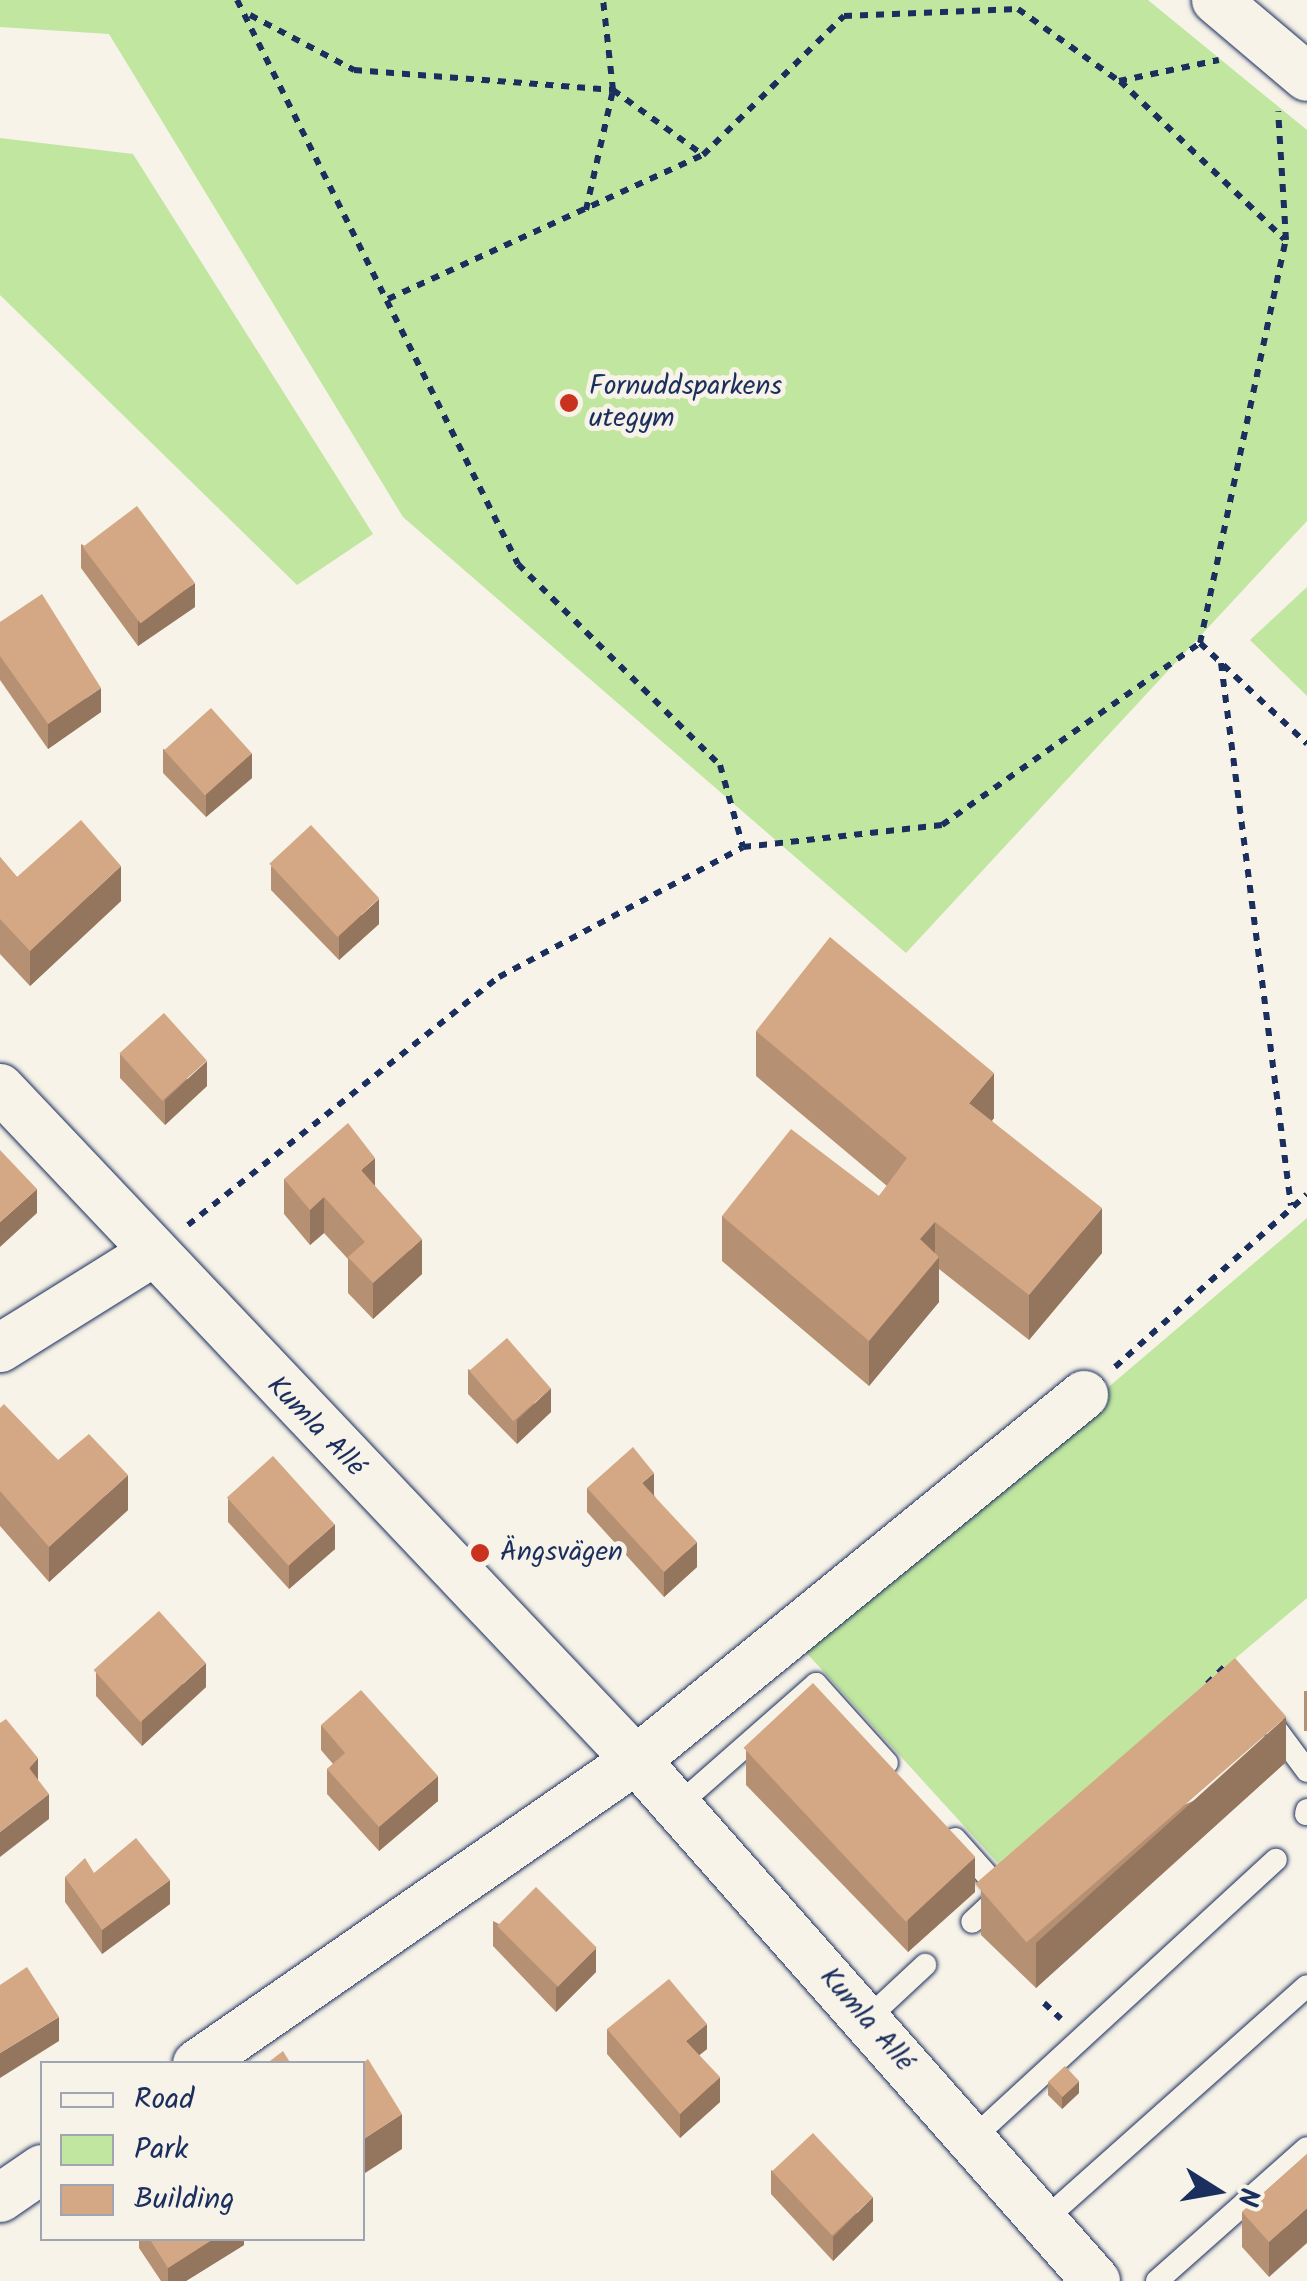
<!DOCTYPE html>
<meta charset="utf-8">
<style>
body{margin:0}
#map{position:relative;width:1307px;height:2281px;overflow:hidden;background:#f7f3e8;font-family:Kalam,sans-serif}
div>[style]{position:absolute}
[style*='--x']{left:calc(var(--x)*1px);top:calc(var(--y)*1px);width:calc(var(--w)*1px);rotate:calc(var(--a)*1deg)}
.green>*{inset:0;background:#c0e6a0}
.path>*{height:6px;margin-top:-3px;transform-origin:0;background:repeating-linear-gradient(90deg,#1b2f5e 0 8px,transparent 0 16px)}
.roads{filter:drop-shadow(0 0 2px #1b2f5e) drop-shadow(0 0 2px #1b2f5e)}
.service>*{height:22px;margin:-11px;padding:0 11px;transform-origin:11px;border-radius:11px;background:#f7f3e8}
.minor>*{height:48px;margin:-24px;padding:0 24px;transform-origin:24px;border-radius:24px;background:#f7f3e8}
.wall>*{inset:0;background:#b69072;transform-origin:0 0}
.shaded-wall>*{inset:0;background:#94755d}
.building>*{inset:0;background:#d4a785;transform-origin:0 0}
.dots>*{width:28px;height:28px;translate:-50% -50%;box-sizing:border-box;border:5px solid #f7f3e8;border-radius:50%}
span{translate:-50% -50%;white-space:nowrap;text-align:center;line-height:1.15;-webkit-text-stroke:10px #f7f3e8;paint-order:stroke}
.poi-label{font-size:28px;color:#1b2f5e}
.left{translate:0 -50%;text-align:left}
.street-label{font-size:28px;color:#1b2f5e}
.legend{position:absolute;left:40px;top:2061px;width:325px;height:180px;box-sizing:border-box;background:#f7f3e8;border:2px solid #9fa5b1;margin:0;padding:12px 18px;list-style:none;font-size:30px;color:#1b2f5e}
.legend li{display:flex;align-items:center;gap:20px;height:50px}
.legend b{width:50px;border:2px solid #9fa5b1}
.north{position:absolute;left:1167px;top:2141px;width:100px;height:100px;-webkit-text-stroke:8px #f7f3e8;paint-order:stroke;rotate:101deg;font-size:28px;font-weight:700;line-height:40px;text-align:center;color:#1b2f5e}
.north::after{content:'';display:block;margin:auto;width:35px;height:45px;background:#1b2f5e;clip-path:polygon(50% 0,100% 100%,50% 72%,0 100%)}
</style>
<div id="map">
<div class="green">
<i style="clip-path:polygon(0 0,1148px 0,1307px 130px,1307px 521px,906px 953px,403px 517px,109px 34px,0 27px)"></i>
<i style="clip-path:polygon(0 138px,133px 154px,373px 534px,297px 585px,0 295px)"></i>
<i style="clip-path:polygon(1307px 587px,1307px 696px,1250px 640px)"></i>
<i style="clip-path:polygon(1307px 1218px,1307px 1598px,1225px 1667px,1026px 1894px,802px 1648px)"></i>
</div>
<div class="path">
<i style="--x:237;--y:0;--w:630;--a:63.52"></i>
<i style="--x:518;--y:564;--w:285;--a:44.9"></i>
<i style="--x:720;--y:765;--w:85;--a:74.3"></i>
<i style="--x:250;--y:15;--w:118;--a:27.9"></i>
<i style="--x:354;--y:70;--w:260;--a:4.4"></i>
<i style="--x:613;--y:90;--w:111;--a:35.8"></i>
<i style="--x:1120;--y:81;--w:228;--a:43.9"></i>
<i style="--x:586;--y:210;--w:123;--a:-77.3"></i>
<i style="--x:613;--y:90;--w:91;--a:-96.3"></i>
<i style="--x:388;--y:299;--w:346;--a:-24.6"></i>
<i style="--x:703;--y:155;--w:198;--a:-44.6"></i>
<i style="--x:844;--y:16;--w:174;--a:-2.3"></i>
<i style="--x:1018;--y:9;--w:124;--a:35.5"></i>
<i style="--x:1119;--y:81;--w:102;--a:-11.9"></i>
<i style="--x:1200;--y:643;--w:147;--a:43.3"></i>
<i style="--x:1221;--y:663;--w:547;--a:82.65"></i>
<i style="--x:188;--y:1225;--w:398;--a:-38.6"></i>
<i style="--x:499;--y:977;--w:276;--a:-28"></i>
<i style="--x:743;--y:847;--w:200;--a:-6.3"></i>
<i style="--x:942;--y:825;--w:316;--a:-35.2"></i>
<i style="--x:1200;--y:643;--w:412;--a:-78"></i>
<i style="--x:1286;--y:240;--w:129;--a:-93.5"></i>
<i style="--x:1115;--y:1367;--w:258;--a:-42"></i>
<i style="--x:1207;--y:1684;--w:24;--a:-45"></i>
<i style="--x:1044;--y:2003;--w:23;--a:43"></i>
</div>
<div class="roads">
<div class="service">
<i style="--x:1273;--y:1725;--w:57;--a:53.5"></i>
<i style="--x:677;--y:1806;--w:185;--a:-41.3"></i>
<i style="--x:816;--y:1684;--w:106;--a:48.1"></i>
<i style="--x:1306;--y:1814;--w:4;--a:-76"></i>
<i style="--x:955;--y:1839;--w:72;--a:48.4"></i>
<i style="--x:1003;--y:1893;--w:42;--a:136.9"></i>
<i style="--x:866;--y:2020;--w:81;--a:-43"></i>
<i style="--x:971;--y:2140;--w:414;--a:-42.6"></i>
<i style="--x:1043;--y:2221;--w:353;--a:-41.7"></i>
<i style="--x:1157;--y:2281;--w:200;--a:-41.6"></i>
</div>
<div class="minor">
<i style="--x:1216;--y:0;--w:119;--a:40.2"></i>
<i style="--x:0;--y:1088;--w:925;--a:46.58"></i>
<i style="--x:636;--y:1760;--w:695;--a:48.56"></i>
<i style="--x:0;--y:1348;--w:178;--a:-31.9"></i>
<i style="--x:197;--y:2064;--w:534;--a:-34.7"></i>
<i style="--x:636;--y:1760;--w:578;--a:-39.17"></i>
<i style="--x:0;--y:2198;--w:51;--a:-34.6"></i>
</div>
</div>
<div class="wall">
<i style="clip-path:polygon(81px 544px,195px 607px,138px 646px,81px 568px)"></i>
<i style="clip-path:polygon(0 622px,101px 712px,48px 749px,0 680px)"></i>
<i style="clip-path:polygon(163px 749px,252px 778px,206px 817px,163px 773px)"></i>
<i style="clip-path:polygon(0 857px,17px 877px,121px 901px,30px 986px,0 954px)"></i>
<i style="clip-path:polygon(271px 866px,379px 924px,339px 960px,271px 890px)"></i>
<i style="clip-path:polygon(756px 1031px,994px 1118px,992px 1121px,1102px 1253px,1029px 1340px,939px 1269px,939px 1302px,869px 1386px,722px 1261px,722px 1216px,879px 1196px,887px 1186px,756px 1076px)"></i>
<i style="clip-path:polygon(120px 1054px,207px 1086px,165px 1125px,120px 1078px)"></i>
<i style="clip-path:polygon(284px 1179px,375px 1187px,422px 1274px,373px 1319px,348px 1293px,348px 1259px,324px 1233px,310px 1245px,284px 1214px)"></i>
<i style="clip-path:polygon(468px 1369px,551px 1412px,517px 1444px,468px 1394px)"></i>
<i style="clip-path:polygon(0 1408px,58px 1460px,128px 1510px,49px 1582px,0 1526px)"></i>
<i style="clip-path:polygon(587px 1488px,654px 1495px,697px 1567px,664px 1597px,587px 1512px)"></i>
<i style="clip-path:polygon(228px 1498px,335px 1549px,289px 1589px,228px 1522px)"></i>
<i style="clip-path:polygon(96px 1672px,206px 1687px,142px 1746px,96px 1696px)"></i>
<i style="left:1307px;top:1691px;width:40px;height:3px;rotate:90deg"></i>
<i style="clip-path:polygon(321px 1725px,438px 1801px,379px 1851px,327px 1794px,327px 1769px,333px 1764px,321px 1750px)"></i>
<i style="clip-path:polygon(746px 1750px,975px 1892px,908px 1952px,746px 1785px)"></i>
<i style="clip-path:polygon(1286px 1762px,1036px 1988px,981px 1935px,981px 1890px)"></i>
<i style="clip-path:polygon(94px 1873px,170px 1904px,102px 1954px,65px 1902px,65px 1877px)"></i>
<i style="clip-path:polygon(493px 1921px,596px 1972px,556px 2012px,493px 1946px)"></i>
<i style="clip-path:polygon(607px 2029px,707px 2049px,699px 2055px,720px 2102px,680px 2138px,607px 2054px)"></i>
<i style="clip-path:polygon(1048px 2082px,1079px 2093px,1062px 2109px,1048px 2095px)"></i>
<i style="clip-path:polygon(1307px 2154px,1269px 2277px,1242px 2247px,1242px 2212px)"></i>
<i style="clip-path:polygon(771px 2170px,873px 2221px,833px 2261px,771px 2194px)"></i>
<i style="clip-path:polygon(139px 2238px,244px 2238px,244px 2245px,186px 2281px,161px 2281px,139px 2248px)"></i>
</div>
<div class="shaded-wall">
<i style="clip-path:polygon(195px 583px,195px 607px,138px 646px,138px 621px)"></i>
<i style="clip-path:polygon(101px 688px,101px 712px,48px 749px,48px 724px)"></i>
<i style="clip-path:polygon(252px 753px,252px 778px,206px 817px,206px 793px)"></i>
<i style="clip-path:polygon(121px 866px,121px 901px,30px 986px,30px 951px)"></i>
<i style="clip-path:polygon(379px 899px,379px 924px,339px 960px,339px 936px)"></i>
<i style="clip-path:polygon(207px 1061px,207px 1086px,165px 1125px,165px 1100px)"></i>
<i style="clip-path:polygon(994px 1073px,994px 1118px,969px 1147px,969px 1103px)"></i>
<i style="clip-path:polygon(375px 1158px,375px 1194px,361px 1170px)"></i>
<i style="clip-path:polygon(37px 1189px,37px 1213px,0 1247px,0 1222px)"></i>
<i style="clip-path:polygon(324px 1197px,324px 1233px,310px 1245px,310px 1210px)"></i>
<i style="clip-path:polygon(1102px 1208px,1102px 1253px,1029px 1340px,1029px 1295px)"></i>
<i style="clip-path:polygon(935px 1222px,935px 1261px,939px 1257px,939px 1302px,869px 1386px,869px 1341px,920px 1239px)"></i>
<i style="clip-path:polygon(422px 1239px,422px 1274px,373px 1319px,373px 1283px)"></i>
<i style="clip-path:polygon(551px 1388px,551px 1412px,517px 1444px,517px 1420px)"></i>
<i style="clip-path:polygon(654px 1473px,654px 1497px,642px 1483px)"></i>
<i style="clip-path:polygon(128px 1475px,128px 1510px,49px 1582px,49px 1547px)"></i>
<i style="clip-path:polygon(335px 1524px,335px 1549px,289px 1589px,289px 1565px)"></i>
<i style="clip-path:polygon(697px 1542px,697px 1567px,664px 1597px,664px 1572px)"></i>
<i style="clip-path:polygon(206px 1663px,206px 1687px,142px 1746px,142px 1721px)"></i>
<i style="clip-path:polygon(1286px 1717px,1286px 1762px,1036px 1988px,1036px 1943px)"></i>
<i style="clip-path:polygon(38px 1758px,38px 1783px,29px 1768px)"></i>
<i style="clip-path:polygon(438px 1776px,438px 1801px,379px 1851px,379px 1827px)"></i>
<i style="clip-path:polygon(49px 1794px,49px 1819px,0 1857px,0 1832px)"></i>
<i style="clip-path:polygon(975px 1857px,975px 1892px,908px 1952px,908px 1916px)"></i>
<i style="clip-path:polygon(170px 1880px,170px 1904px,102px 1954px,102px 1930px)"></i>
<i style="clip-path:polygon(596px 1948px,596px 1972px,556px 2012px,556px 1988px)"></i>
<i style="clip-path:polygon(59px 2017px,59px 2041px,0 2078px,0 2053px)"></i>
<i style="clip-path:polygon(707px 2024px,707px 2049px,686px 2066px,686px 2041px)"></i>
<i style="clip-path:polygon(720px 2077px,720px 2102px,680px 2138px,680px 2114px)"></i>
<i style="clip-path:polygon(1079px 2081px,1079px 2093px,1062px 2109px,1062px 2097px)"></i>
<i style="clip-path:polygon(402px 2114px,402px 2149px,362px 2175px,362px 2140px)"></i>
<i style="clip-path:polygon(873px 2197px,873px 2221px,833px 2261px,833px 2237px)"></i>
<i style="clip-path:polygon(1307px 2208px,1307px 2243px,1269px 2277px,1269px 2242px)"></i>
<i style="clip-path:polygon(215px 2238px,244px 2238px,244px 2245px,186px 2281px,168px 2281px,168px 2268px)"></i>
</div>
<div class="building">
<i style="left:137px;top:506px;width:96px;height:68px;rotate:53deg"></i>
<i style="clip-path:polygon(42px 594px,101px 688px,48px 724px,0 656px,0 622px)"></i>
<i style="left:211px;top:708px;width:61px;height:63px;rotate:48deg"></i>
<i style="clip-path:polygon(81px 820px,121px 866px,30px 951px,0 919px,0 857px,17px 877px)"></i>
<i style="left:311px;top:825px;width:100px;height:57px;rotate:47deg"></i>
<i style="clip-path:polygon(830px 937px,994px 1073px,969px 1103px,1102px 1208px,1029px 1295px,935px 1222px,920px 1239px,939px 1257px,869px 1341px,722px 1216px,791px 1129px,879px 1196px,907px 1158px,756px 1031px)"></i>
<i style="left:164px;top:1013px;width:64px;height:60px;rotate:48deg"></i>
<i style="clip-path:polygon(348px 1123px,375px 1158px,361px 1170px,422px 1239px,373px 1283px,348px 1257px,365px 1242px,324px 1197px,310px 1210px,284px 1179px)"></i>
<i style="clip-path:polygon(0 1150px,37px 1189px,0 1222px)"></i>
<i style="left:507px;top:1338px;width:67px;height:50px;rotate:49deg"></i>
<i style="clip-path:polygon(4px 1404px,58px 1460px,89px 1434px,128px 1475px,49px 1547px,0 1491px,0 1408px)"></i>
<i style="clip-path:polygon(633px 1447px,654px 1473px,642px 1483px,697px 1542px,664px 1572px,587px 1488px)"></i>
<i style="left:273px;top:1456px;width:92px;height:62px;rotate:48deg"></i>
<i style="left:159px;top:1611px;width:70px;height:88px;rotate:48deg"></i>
<i style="left:1235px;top:1658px;width:78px;height:344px;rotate:49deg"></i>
<i style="left:813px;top:1683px;width:238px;height:95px;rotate:47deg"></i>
<i style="clip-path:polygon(361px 1690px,438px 1776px,379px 1827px,327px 1769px,345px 1753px,321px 1725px)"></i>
<i style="clip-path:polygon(6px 1719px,38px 1758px,29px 1768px,49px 1794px,0 1832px,0 1723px)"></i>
<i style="clip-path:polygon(136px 1838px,170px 1880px,102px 1930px,65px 1877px,85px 1858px,94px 1873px)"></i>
<i style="left:536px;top:1887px;width:86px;height:55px;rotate:45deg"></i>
<i style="clip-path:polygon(27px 1967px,59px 2017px,0 2053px,0 1985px)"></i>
<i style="clip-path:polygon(669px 1979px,707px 2024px,686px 2041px,720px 2077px,680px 2114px,607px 2029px)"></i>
<i style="clip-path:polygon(283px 2051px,291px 2064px,266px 2064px)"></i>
<i style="clip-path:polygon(368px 2059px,402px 2114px,362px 2140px,362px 2064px)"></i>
<i style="left:1065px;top:2066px;width:21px;height:23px;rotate:47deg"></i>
<i style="left:813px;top:2133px;width:88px;height:56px;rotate:47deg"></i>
<i style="clip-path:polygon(1307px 2154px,1307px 2208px,1269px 2242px,1242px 2212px)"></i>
<i style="clip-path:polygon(149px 2238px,215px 2238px,168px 2268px)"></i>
</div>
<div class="dots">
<i style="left:569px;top:403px;background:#c8321e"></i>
<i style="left:480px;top:1553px;background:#c8321e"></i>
</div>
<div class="poi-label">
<span class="left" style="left:589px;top:403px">Fornuddsparkens<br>utegym</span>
<span class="left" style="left:500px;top:1553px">Ängsvägen</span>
</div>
<div class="street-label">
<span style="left:315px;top:1427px;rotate:46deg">Kumla Allé</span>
<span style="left:866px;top:2020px;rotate:49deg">Kumla Allé</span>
</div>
<ul class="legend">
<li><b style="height:12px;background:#f7f3e8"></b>Road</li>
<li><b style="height:28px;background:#c0e6a0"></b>Park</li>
<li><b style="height:28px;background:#d4a785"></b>Building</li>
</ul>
<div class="north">N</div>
</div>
